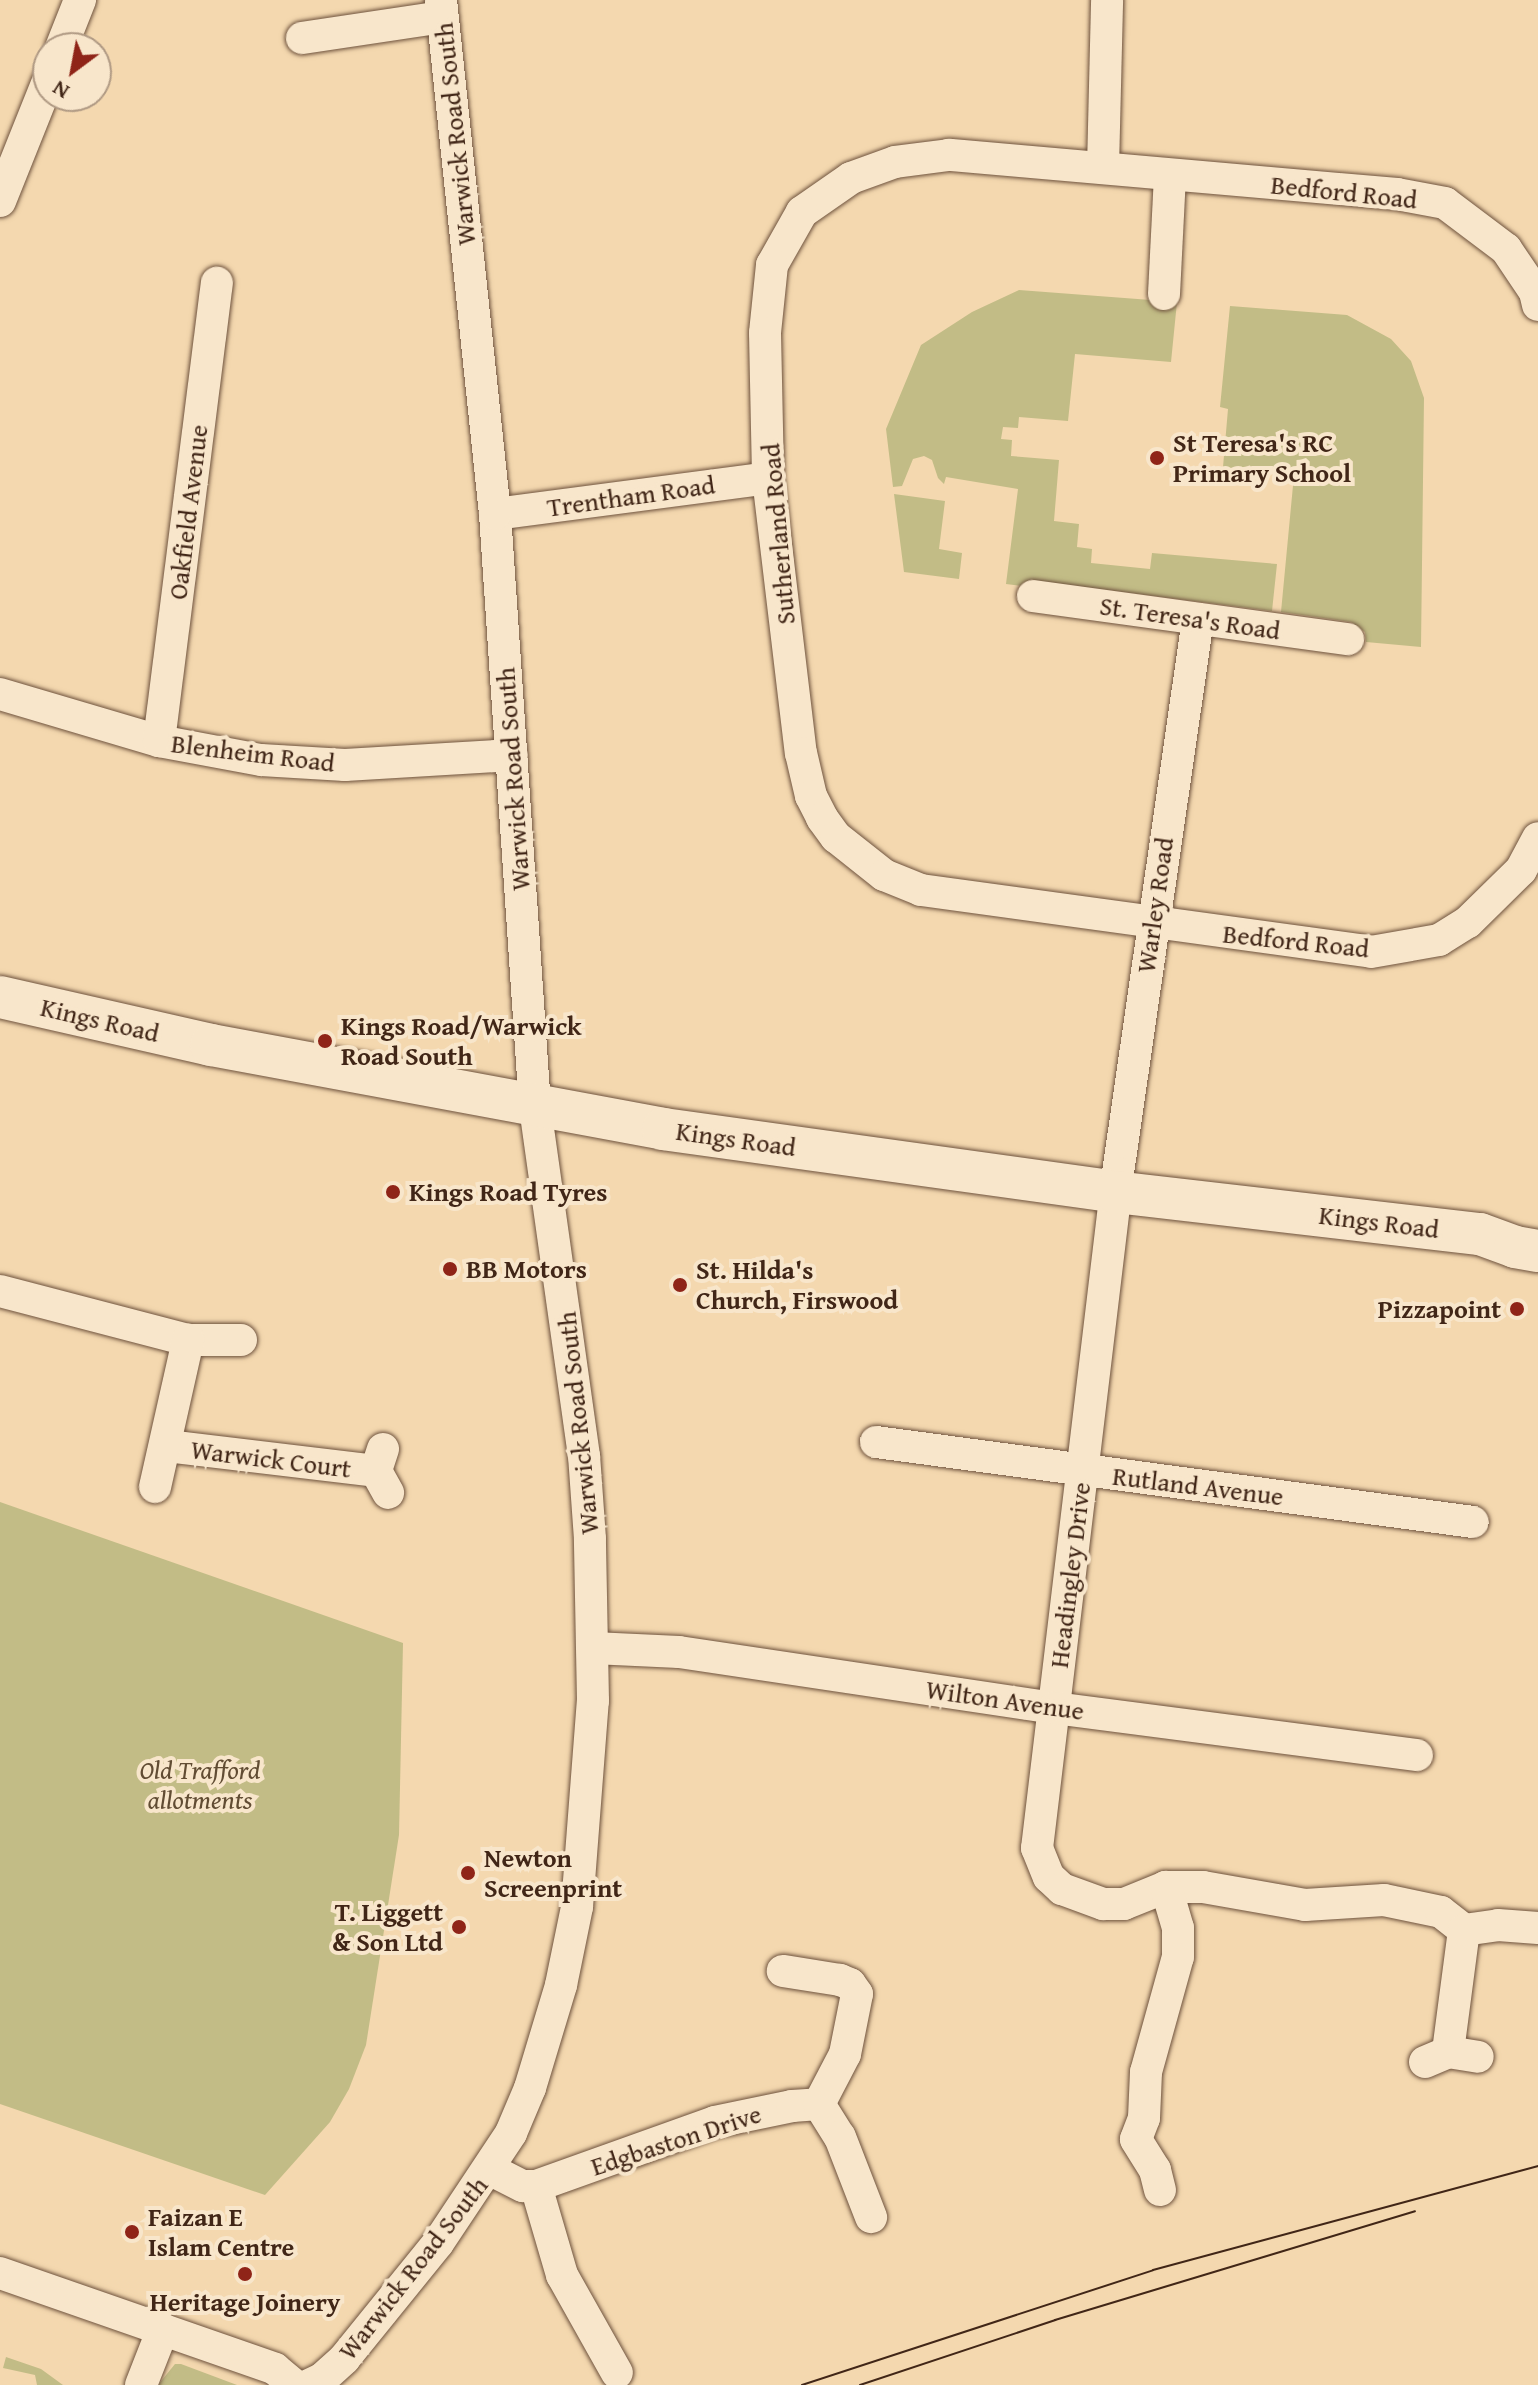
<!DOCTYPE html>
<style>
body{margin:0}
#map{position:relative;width:1538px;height:2385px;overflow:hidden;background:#f4d8af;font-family:"Gentium Book Plus",serif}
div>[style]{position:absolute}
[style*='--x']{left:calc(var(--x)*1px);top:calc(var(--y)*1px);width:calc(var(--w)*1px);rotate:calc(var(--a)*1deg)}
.green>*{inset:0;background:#c2bc86}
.roads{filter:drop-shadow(0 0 2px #6e523d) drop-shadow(0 0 2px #6e523d)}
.minor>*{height:32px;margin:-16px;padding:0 16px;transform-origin:16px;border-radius:16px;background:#f8e6cb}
.tertiary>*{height:42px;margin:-21px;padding:0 21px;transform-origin:21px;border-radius:21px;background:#f8e6cb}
.tram>*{height:2px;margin:-1px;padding:0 1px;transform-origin:1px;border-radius:1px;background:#412617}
.dots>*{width:22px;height:22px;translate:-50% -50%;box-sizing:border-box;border:4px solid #f8e6cb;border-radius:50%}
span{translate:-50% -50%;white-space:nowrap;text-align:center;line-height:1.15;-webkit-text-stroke:8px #f8e6cb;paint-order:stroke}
.street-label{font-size:26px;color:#412617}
.poi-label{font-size:26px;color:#412617;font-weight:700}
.left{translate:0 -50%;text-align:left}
.right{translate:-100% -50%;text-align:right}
.park-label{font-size:26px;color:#614c33;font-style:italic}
.north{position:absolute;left:32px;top:32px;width:80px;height:80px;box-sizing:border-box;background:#f8e6cb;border:2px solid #af9983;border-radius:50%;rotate:212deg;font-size:22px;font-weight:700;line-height:32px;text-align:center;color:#412617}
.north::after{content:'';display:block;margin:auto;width:28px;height:36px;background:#8f2418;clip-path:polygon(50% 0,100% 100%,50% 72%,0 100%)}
</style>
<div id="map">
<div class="green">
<i style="clip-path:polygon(1019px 290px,1177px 302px,1171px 362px,1075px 354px,1068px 421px,1019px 417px,1018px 428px,1003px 427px,1001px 439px,1012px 440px,1011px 456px,1059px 460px,1054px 521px,1079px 524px,1077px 547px,1092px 549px,1091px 563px,1150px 569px,1152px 553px,1277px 564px,1272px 611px,1036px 581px,1022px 586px,1006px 584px,1018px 489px,946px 477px,944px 484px,938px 478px,932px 460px,924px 456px,913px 459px,902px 486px,893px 487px,886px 429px,921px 345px,972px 312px)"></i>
<i style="clip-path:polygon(1230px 306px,1347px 315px,1391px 339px,1411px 361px,1424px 398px,1421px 647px,1366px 642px,1365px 632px,1351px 622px,1281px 612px,1294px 475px,1223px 467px,1228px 409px,1220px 407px)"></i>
<i style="clip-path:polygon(894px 494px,945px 501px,939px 549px,962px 553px,959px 579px,904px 572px)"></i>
<i style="clip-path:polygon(0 1502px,403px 1643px,399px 1835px,366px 2045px,349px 2089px,330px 2122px,265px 2195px,0 2104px)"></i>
<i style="clip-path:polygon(6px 2357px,41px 2369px,63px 2385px,37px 2385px,35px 2375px,3px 2368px)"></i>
<i style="clip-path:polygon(175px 2364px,181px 2364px,237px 2385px,158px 2385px)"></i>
</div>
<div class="roads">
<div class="minor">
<i style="--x:302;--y:38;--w:142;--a:-8.5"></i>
<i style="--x:61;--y:48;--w:52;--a:-68.4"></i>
<i style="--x:1103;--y:168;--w:168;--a:-88.6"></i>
<i style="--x:0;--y:201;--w:129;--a:-68.2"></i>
<i style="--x:1164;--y:294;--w:118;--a:-87.1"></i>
<i style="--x:1538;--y:305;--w:13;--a:-103"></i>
<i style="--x:1535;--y:292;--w:52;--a:-124"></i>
<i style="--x:1506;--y:249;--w:76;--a:-143"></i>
<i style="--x:1445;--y:203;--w:49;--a:-169.4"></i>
<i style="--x:1397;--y:194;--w:450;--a:-175"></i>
<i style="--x:949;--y:155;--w:54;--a:172.6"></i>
<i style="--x:895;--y:162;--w:47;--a:160"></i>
<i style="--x:851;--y:178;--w:60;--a:145.2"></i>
<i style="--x:802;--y:212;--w:61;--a:119.5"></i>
<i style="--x:772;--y:265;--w:68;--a:95.9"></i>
<i style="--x:765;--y:333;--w:145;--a:88.8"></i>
<i style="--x:768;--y:478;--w:277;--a:83.2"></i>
<i style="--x:801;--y:753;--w:44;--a:76.9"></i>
<i style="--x:811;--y:796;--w:25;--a:63"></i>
<i style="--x:822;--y:818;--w:24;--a:54"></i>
<i style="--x:836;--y:837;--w:61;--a:38.4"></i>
<i style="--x:884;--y:875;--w:40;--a:22"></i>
<i style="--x:921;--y:890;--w:454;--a:7.8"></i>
<i style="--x:1371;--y:952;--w:69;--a:-10"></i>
<i style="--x:1439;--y:940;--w:34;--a:-32"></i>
<i style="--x:1468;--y:922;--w:74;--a:-44.5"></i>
<i style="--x:1521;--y:870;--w:36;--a:-62"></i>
<i style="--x:495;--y:514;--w:275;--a:-7.5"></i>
<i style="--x:1033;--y:596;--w:318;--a:7.8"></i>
<i style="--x:1198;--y:619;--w:560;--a:98.22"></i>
<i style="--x:1118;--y:1173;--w:680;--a:96.84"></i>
<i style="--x:1037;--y:1848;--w:31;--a:68"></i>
<i style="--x:1049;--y:1877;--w:18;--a:43"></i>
<i style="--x:1062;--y:1889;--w:44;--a:20.1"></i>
<i style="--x:1103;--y:1904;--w:21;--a:0"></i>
<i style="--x:1124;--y:1904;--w:45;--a:-22"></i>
<i style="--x:1166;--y:1887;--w:37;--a:0"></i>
<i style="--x:1203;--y:1887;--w:104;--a:10"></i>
<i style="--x:1305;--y:1905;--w:79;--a:-3.6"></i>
<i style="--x:1384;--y:1900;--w:58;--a:11.9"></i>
<i style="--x:1441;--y:1912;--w:29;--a:38"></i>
<i style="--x:1464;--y:1930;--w:123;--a:97.5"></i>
<i style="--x:0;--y:694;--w:166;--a:16.5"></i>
<i style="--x:159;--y:741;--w:104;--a:10.6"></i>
<i style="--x:261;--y:760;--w:84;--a:3.4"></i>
<i style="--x:345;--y:765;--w:167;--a:-3.4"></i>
<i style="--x:159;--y:741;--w:462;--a:-82.8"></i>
<i style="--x:0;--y:1291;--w:194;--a:14.6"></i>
<i style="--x:188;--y:1340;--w:53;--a:0"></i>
<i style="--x:876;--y:1442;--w:602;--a:7.63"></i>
<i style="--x:167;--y:1446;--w:210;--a:6.8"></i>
<i style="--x:383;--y:1449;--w:23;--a:108"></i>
<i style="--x:376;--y:1471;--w:25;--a:61"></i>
<i style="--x:155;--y:1487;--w:151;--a:-77.3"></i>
<i style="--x:593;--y:1648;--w:86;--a:2.7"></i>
<i style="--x:679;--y:1652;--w:379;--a:8.5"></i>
<i style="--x:1054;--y:1708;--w:366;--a:7.4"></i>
<i style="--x:1464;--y:1930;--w:34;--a:-8"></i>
<i style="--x:1498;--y:1925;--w:40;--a:4.3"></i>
<i style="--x:1425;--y:2062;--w:25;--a:-23"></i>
<i style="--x:1448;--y:2052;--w:30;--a:9"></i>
<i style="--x:819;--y:2104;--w:39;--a:58"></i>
<i style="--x:840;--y:2137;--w:86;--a:68.8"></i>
<i style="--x:489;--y:2169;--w:38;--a:27"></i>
<i style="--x:523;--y:2186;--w:13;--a:0"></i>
<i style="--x:536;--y:2186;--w:190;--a:-19.7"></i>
<i style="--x:715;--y:2122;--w:79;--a:-11.7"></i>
<i style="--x:792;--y:2106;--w:27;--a:-4"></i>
<i style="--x:819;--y:2104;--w:56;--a:-62.5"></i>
<i style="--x:845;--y:2054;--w:61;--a:-78.7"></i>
<i style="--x:857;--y:1994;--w:12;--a:-125"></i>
<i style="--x:850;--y:1984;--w:11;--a:-158"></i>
<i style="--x:840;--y:1980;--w:58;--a:-171"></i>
<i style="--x:536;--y:2186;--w:93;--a:73.7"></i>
<i style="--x:562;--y:2275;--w:112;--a:60.7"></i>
<i style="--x:1160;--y:2190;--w:21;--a:-104"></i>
<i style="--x:1155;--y:2170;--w:36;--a:-122"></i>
<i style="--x:1136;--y:2139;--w:22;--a:-69"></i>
<i style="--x:1144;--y:2118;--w:46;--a:-87.5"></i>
<i style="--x:1146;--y:2072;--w:119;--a:-74.5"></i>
<i style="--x:1178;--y:1957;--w:29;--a:-90"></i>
<i style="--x:1178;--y:1928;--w:43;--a:-106.3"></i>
<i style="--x:0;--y:2273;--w:291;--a:19.2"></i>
<i style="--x:275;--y:2369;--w:25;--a:40"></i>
<i style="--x:141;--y:2385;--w:60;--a:-68.6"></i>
<i style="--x:309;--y:2385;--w:14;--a:-25"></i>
<i style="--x:322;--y:2379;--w:30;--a:-42"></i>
<i style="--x:344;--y:2359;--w:149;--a:-51"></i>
<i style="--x:438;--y:2243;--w:132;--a:-56.4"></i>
<i style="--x:511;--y:2133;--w:49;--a:-67.1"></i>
<i style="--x:530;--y:2088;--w:108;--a:-73.2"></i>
<i style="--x:561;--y:1985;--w:80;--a:-78.4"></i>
<i style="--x:577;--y:1907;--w:207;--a:-85.6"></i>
<i style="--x:593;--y:1701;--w:162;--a:-91.1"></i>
<i style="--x:590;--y:1539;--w:83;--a:-94.1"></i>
<i style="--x:584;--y:1456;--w:352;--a:-98"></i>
<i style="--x:535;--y:1107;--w:594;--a:-93.86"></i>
<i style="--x:495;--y:514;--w:517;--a:-96"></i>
</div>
<div class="tertiary">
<i style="--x:0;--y:997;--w:216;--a:12.8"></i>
<i style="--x:211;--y:1045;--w:460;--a:10.5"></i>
<i style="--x:663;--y:1129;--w:456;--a:7.9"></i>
<i style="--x:1115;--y:1192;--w:367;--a:6.6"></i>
<i style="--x:1480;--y:1234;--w:37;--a:20"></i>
<i style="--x:1515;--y:1247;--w:23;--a:10"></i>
</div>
</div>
<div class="tram">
<i style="--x:802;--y:2385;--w:369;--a:-18.1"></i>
<i style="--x:1153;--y:2270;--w:399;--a:-15.1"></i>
<i style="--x:860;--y:2385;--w:206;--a:-18.4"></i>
<i style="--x:1055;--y:2320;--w:376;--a:-16.8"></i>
</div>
<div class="dots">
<i style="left:1157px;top:458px;background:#8f2418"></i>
<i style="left:325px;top:1041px;background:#8f2418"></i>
<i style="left:393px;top:1192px;background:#8f2418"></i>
<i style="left:450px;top:1269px;background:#8f2418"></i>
<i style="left:680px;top:1285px;background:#8f2418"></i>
<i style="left:1517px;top:1309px;background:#8f2418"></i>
<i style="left:468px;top:1873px;background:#8f2418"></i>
<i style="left:459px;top:1927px;background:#8f2418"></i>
<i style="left:132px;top:2232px;background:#8f2418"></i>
<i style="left:245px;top:2274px;background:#8f2418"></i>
</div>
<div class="street-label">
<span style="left:455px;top:134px;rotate:-96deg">Warwick Road South</span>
<span style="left:1344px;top:192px;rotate:6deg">Bedford Road</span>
<span style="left:631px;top:496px;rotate:-8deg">Trentham Road</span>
<span style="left:188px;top:512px;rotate:-83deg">Oakfield Avenue</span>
<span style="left:778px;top:534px;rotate:-95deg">Sutherland Road</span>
<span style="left:1190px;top:618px;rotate:8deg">St. Teresa's Road</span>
<span style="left:253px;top:753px;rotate:7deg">Blenheim Road</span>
<span style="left:513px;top:779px;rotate:-94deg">Warwick Road South</span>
<span style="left:1155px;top:905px;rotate:-82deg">Warley Road</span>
<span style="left:1296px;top:941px;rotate:6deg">Bedford Road</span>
<span style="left:100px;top:1020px;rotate:13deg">Kings Road</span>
<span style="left:736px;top:1139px;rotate:8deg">Kings Road</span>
<span style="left:1379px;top:1222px;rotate:7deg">Kings Road</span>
<span style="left:578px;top:1423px;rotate:-96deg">Warwick Road South</span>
<span style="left:271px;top:1459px;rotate:7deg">Warwick Court</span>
<span style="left:1198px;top:1486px;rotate:7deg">Rutland Avenue</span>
<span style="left:1070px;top:1575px;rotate:-83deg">Headingley Drive</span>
<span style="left:1005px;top:1700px;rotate:8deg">Wilton Avenue</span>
<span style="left:676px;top:2140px;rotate:-18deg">Edgbaston Drive</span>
<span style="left:413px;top:2268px;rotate:-52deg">Warwick Road South</span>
</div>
<div class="poi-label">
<span class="left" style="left:1173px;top:458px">St Teresa's RC<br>Primary School</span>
<span class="left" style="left:341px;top:1041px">Kings Road/Warwick<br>Road South</span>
<span class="left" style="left:409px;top:1192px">Kings Road Tyres</span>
<span class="left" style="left:466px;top:1269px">BB Motors</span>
<span class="left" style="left:696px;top:1285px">St. Hilda's<br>Church, Firswood</span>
<span class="right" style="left:1501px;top:1309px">Pizzapoint</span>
<span class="left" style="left:484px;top:1873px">Newton<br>Screenprint</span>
<span class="right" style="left:443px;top:1927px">T. Liggett<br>&amp; Son Ltd</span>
<span class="left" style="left:148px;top:2232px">Faizan E<br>Islam Centre</span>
<span style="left:245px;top:2302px">Heritage Joinery</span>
</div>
<div class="park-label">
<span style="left:200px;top:1785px">Old Trafford<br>allotments</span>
</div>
<div class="north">N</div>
</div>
